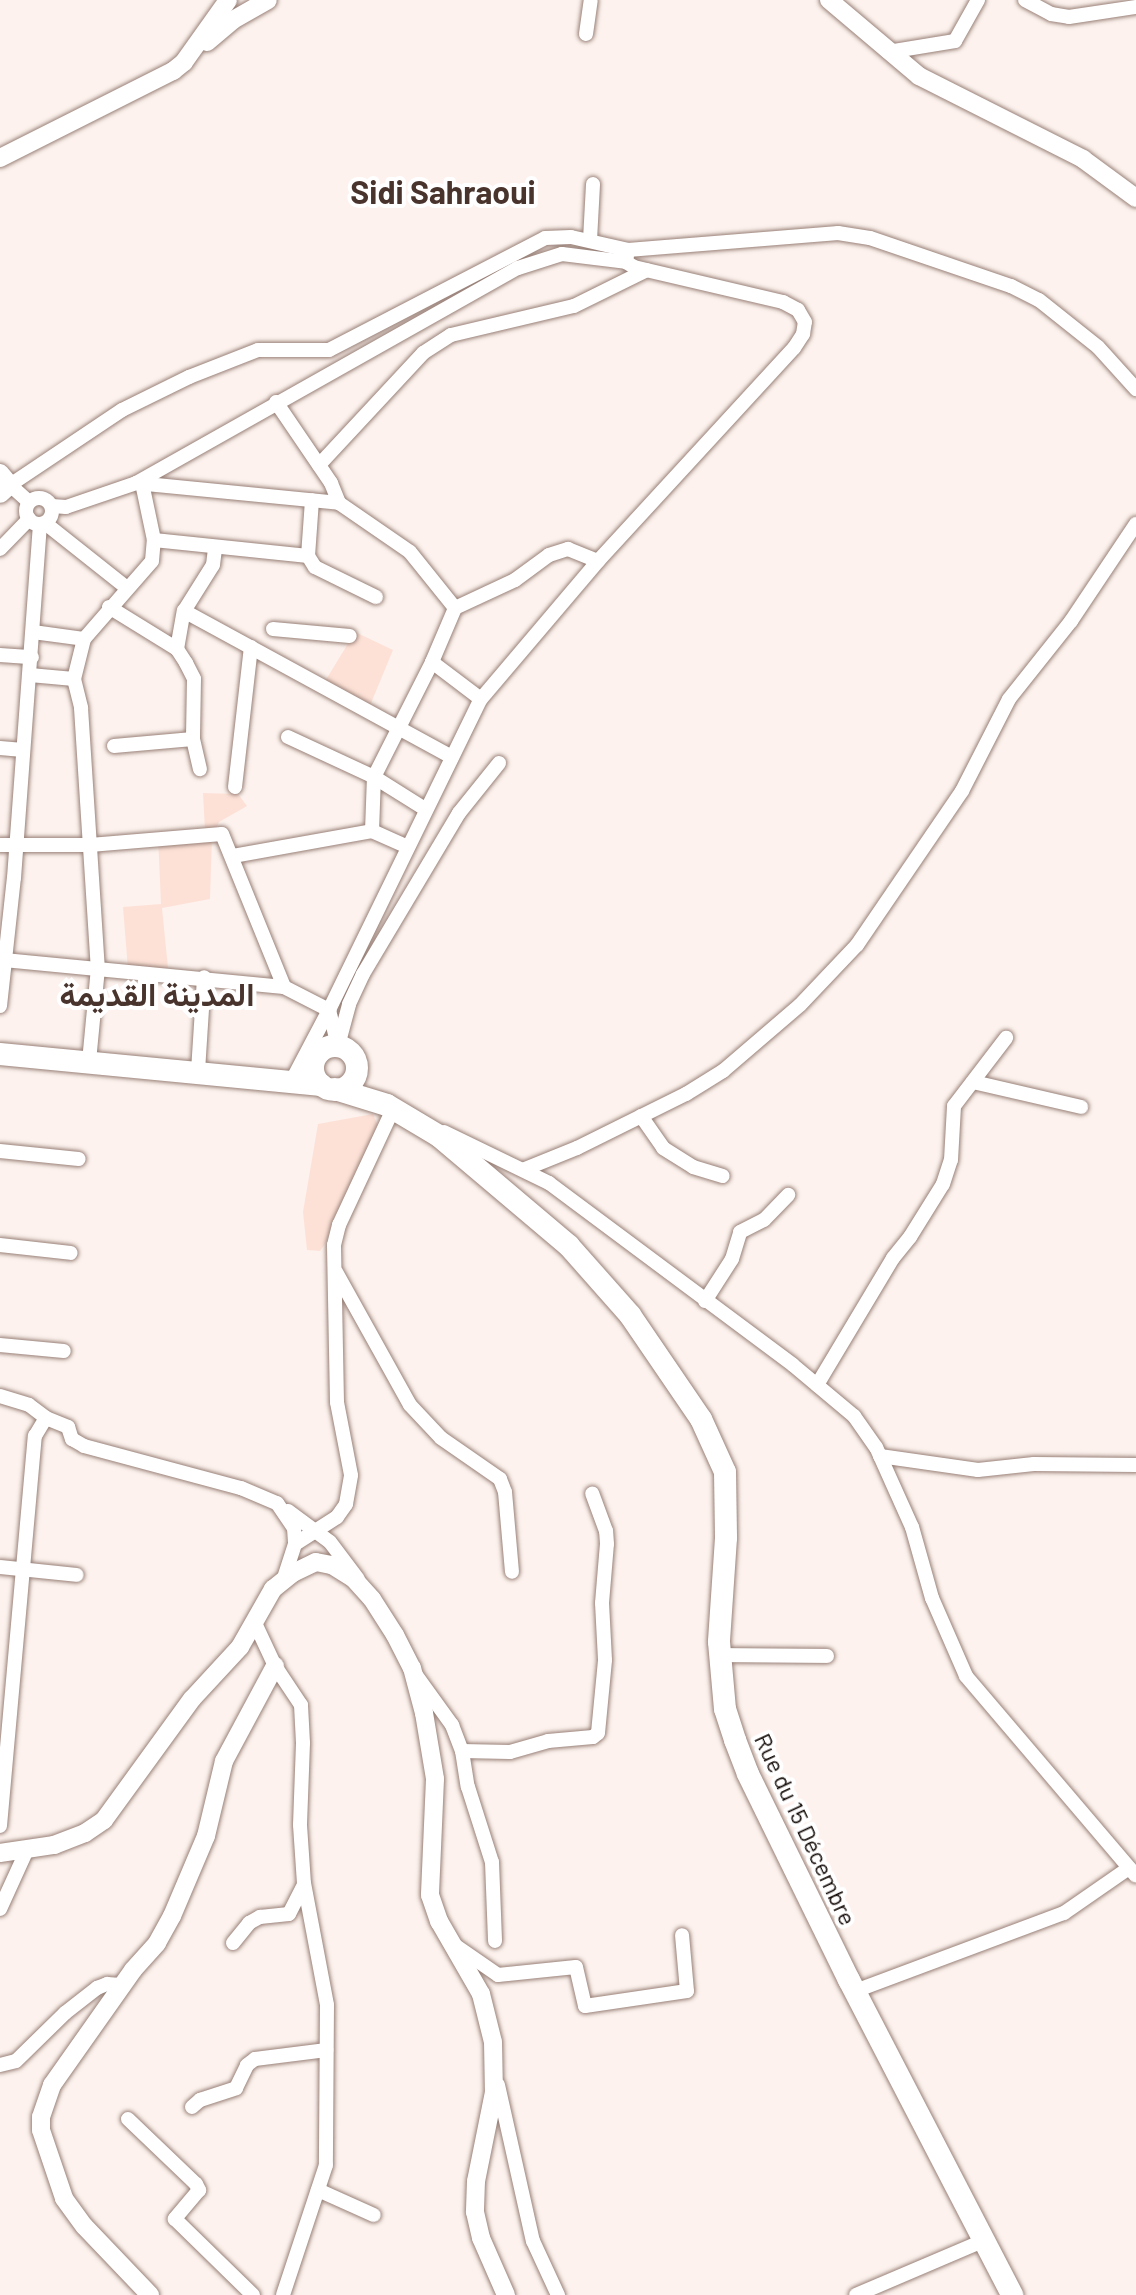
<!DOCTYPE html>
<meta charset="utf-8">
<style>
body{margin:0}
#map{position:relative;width:1136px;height:2295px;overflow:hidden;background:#fdf2ee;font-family:Barlow,Vazirmatn,sans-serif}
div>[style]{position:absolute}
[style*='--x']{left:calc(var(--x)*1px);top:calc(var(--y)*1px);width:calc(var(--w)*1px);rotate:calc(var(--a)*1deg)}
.built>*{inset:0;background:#fde1d7}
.roads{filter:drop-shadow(0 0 2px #988077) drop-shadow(0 0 2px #988077)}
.street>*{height:14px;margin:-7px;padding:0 7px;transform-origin:7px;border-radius:7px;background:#fff}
.street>.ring{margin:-7px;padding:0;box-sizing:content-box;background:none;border:14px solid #fff;border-radius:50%}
.secondary>*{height:18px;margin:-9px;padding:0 9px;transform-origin:9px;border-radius:9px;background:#fff}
.primary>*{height:22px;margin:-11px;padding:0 11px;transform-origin:11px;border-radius:11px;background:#fff}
.primary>.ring{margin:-11px;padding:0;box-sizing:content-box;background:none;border:22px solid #fff;border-radius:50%}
span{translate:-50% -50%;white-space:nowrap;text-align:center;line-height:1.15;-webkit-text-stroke:8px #fff;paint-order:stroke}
.street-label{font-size:24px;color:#130b08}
.district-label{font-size:32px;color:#49342d;font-weight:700}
</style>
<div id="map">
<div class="built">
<i style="clip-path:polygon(355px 632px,393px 650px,369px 708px,324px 683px)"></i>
<i style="clip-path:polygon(203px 793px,238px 794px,247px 806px,219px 822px,212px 836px,210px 899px,162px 908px,168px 968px,128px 969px,123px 907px,161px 904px,158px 836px,205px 831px)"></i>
<i style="clip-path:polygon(373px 1114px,378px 1126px,325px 1244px,320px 1251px,307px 1250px,303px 1212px,318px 1124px)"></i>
</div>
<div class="roads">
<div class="street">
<i style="--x:1025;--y:0;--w:30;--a:28"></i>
<i style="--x:1051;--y:14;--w:18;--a:9"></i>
<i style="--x:1069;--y:17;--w:68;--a:-8.5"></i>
<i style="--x:586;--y:34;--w:34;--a:-82"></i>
<i style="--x:888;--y:52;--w:68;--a:-9.3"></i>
<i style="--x:955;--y:41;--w:47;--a:-60.7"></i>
<i style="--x:590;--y:240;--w:56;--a:-86.9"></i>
<i style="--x:276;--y:402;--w:98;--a:55.8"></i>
<i style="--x:331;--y:483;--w:22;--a:68"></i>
<i style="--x:339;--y:503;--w:86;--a:34.6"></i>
<i style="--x:410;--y:552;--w:72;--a:51.2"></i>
<i style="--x:455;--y:608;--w:66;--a:-25"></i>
<i style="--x:515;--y:580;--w:42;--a:-36.3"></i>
<i style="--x:549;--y:555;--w:20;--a:-18"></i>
<i style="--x:568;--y:549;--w:32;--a:22"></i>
<i style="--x:319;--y:465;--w:153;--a:-47.1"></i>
<i style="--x:423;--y:353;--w:33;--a:-33"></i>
<i style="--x:451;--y:335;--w:126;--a:-13.3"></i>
<i style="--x:574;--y:306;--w:81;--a:-26.3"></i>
<i style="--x:136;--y:483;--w:204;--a:5.6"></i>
<i class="ring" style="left:26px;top:498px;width:12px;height:12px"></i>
<i style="--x:29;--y:502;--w:25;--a:-138"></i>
<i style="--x:10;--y:485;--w:135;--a:-33.8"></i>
<i style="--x:122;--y:410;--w:75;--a:-26.2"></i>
<i style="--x:189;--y:377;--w:74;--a:-21.4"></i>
<i style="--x:258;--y:350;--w:71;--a:0"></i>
<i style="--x:329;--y:350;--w:243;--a:-27.4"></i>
<i style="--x:545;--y:238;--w:26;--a:-2"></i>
<i style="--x:571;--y:237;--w:58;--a:12.8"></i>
<i style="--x:52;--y:506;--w:14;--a:4"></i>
<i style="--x:66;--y:507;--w:74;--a:-18.9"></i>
<i style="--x:136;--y:483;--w:438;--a:-29.4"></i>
<i style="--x:518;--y:268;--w:46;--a:-17.7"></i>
<i style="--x:562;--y:254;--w:64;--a:7.1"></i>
<i style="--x:45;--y:523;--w:105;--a:38.4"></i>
<i style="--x:154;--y:540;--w:155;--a:5.9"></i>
<i style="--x:308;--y:556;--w:56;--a:-85.9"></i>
<i style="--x:0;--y:549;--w:42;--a:-46"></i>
<i style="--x:308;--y:556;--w:13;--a:58"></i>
<i style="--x:315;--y:567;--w:68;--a:26.2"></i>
<i style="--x:109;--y:607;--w:80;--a:31.7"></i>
<i style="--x:177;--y:649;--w:17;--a:57"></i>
<i style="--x:186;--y:663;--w:18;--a:63"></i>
<i style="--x:194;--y:679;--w:60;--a:91"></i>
<i style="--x:193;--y:739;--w:31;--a:77"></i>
<i style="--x:184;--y:611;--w:305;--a:28.6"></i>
<i style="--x:273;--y:629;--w:77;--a:5.2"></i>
<i style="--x:33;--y:632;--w:51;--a:7.8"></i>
<i style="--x:177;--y:649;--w:39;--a:-80"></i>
<i style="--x:184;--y:611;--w:54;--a:-57.8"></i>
<i style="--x:213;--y:565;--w:17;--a:-83"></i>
<i style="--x:0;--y:655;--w:32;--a:4"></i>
<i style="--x:432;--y:662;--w:61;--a:37.1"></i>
<i style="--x:30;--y:675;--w:44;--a:5.2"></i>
<i style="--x:74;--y:679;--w:30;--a:76"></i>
<i style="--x:81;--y:708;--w:261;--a:86.3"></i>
<i style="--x:98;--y:968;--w:93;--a:95.5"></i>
<i style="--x:74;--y:679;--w:41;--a:-76"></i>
<i style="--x:84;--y:639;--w:103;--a:-48.9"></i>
<i style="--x:152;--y:561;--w:21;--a:-85"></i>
<i style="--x:154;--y:540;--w:58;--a:-101.9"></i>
<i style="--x:288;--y:737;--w:95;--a:24.9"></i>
<i style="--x:374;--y:777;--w:60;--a:32.1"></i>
<i style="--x:114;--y:746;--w:79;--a:-5.1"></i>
<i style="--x:0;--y:748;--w:23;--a:5"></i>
<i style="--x:235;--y:787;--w:141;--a:-83.5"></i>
<i style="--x:372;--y:831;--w:54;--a:-87.9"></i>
<i style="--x:374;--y:777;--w:129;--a:-63.2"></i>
<i style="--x:432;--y:662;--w:59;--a:-66.9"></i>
<i style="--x:0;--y:845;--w:90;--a:0"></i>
<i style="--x:90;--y:845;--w:132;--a:-4.8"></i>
<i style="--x:222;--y:834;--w:165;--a:67.9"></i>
<i style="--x:233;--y:856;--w:141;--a:-10.2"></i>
<i style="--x:372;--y:831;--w:39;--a:24"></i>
<i style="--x:4;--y:960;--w:281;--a:5.5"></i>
<i style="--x:284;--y:987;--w:51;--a:27.1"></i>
<i style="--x:329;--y:1010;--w:81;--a:117.8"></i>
<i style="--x:0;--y:1006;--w:129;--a:-83.8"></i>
<i style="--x:14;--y:878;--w:355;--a:-85.8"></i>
<i style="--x:339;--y:1042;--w:39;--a:-75"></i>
<i style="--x:349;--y:1004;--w:33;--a:-65"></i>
<i style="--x:363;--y:974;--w:187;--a:-59.2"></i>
<i style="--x:459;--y:813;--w:64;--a:-51.3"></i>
<i style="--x:338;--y:1046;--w:37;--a:-104"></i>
<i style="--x:329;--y:1010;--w:346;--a:-64"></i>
<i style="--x:481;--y:699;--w:181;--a:-49.7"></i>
<i style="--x:598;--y:561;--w:289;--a:-47.4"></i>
<i style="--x:794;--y:348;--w:17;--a:-57"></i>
<i style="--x:803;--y:334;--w:12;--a:-81"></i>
<i style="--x:805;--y:322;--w:14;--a:-120"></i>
<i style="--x:798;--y:310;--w:17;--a:-152"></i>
<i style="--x:783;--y:302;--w:153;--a:-166.8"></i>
<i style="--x:634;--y:267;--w:9;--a:-148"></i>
<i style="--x:626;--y:262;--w:12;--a:-81"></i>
<i style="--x:628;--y:250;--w:211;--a:-4.6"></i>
<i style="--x:838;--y:233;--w:32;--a:9"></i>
<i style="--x:870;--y:238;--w:149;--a:18.8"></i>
<i style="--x:1011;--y:286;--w:31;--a:27"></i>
<i style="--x:1039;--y:300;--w:75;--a:38.5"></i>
<i style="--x:1098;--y:347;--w:57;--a:47.9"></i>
<i style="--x:198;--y:1071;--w:94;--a:-86.3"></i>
<i style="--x:973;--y:1082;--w:111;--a:13"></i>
<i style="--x:641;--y:1116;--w:39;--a:55"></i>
<i style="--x:663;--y:1148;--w:36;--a:32"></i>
<i style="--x:693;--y:1167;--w:31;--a:17"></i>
<i style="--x:444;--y:1132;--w:117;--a:25.9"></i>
<i style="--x:549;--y:1183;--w:304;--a:36.7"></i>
<i style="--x:793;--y:1365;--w:80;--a:39.9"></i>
<i style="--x:854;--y:1416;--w:38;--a:55"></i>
<i style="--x:876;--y:1447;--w:88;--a:65.8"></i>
<i style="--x:912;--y:1527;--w:74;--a:74.3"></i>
<i style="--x:932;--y:1598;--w:85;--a:66.4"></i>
<i style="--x:966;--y:1676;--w:262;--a:49.6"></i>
<i style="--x:0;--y:1151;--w:79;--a:5.8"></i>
<i style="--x:525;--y:1169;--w:56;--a:-22"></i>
<i style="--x:577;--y:1148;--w:122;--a:-26.4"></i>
<i style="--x:686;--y:1094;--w:44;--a:-31.9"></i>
<i style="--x:723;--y:1071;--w:101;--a:-40.6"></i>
<i style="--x:800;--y:1005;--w:83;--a:-46.5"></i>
<i style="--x:857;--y:945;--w:186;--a:-55.7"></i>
<i style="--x:962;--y:791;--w:103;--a:-62.9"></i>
<i style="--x:1009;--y:699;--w:100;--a:-51.5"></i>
<i style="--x:1071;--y:621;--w:117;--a:-56.2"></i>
<i style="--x:0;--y:1245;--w:71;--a:6.4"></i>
<i style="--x:336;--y:1272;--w:152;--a:60.9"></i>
<i style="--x:410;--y:1405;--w:45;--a:46.8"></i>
<i style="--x:441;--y:1438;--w:72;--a:34.8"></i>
<i style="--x:500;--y:1479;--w:14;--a:69"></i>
<i style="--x:505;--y:1492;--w:80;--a:85"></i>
<i style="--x:705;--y:1301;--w:50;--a:-57.3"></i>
<i style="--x:732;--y:1259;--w:28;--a:-73"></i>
<i style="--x:740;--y:1232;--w:27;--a:-27"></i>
<i style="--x:764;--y:1220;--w:35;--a:-46"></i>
<i style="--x:0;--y:1345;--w:64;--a:5.4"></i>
<i style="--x:817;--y:1385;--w:148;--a:-59.1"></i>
<i style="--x:893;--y:1258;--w:27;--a:-51"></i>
<i style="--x:910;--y:1237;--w:62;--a:-58.1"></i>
<i style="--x:943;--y:1184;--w:25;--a:-72"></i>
<i style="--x:951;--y:1160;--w:54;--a:-86.8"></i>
<i style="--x:954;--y:1106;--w:86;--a:-52.6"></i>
<i style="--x:0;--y:1396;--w:30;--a:17"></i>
<i style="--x:29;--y:1405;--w:21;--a:37"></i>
<i style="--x:46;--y:1418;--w:24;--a:22"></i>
<i style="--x:68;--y:1427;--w:13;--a:72"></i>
<i style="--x:72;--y:1439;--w:14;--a:30"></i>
<i style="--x:84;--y:1446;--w:163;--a:15"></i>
<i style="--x:241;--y:1488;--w:39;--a:23"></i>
<i style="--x:277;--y:1503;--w:30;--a:56"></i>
<i style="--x:294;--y:1528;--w:16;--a:86"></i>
<i style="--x:295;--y:1544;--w:39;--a:108"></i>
<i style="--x:880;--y:1456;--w:99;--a:8.1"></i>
<i style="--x:978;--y:1470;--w:56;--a:-6.1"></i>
<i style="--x:1034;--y:1464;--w:102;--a:0.6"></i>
<i style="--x:288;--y:1511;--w:52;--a:36.4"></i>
<i style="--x:330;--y:1542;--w:46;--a:52.9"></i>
<i style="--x:295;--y:1544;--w:50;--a:-32.7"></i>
<i style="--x:337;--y:1517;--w:16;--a:-55"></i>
<i style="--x:346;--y:1504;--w:29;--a:-80"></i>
<i style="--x:351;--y:1475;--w:74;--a:-100.9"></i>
<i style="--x:337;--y:1402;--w:157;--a:-91.1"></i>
<i style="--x:334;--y:1245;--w:21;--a:-76"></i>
<i style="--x:339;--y:1225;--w:128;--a:-65"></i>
<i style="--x:393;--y:1109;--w:8;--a:23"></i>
<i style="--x:0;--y:1567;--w:77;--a:5.9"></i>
<i style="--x:254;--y:1621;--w:50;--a:65"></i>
<i style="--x:275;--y:1666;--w:47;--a:56.3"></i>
<i style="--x:301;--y:1705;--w:38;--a:87"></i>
<i style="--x:303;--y:1743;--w:82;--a:92.1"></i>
<i style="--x:300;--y:1825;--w:58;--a:86.1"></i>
<i style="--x:304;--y:1883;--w:124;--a:79.3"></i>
<i style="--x:327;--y:2005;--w:160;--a:90.4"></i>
<i style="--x:326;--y:2165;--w:137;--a:108.3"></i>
<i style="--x:720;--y:1655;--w:107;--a:0.5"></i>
<i style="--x:416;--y:1675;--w:62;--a:54.2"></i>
<i style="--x:452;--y:1725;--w:28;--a:69"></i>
<i style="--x:462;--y:1751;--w:36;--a:81"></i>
<i style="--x:468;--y:1787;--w:79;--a:72.3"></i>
<i style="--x:492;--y:1862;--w:79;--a:87.8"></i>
<i style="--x:462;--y:1751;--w:48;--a:1.2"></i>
<i style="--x:510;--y:1752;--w:40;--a:-16"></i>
<i style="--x:548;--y:1741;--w:45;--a:-5.1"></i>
<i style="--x:593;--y:1737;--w:6;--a:-39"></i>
<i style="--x:598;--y:1733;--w:73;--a:-84.5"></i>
<i style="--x:605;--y:1660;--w:57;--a:-93"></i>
<i style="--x:602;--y:1603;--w:59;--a:-85.2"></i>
<i style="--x:607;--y:1544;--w:13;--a:-94"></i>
<i style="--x:606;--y:1531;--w:40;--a:-110.2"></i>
<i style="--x:0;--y:1826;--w:392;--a:-84.9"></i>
<i style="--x:35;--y:1436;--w:21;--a:-59"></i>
<i style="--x:0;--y:1909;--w:63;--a:-65.5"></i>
<i style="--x:233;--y:1943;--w:26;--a:-51"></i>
<i style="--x:249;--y:1923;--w:13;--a:-29"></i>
<i style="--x:260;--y:1917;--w:29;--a:-6"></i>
<i style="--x:289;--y:1914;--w:31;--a:-63"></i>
<i style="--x:456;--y:1946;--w:51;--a:34.6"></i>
<i style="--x:498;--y:1975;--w:78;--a:-5.9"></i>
<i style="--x:576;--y:1967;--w:40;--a:77"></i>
<i style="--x:585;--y:2006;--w:103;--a:-8.4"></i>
<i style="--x:687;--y:1991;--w:56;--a:-95.1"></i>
<i style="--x:855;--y:1991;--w:223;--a:-20.5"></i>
<i style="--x:1064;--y:1913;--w:79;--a:-34.7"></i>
<i style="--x:0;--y:2065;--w:16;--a:-14"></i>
<i style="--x:16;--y:2061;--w:69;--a:-44.4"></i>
<i style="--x:65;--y:2013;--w:41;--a:-38"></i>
<i style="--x:97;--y:1988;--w:11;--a:-22"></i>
<i style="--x:107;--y:1984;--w:14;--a:4"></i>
<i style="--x:498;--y:2085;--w:160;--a:77.4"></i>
<i style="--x:533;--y:2241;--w:60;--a:65.2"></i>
<i style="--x:192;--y:2107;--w:11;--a:-41"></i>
<i style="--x:200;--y:2100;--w:38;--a:-18"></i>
<i style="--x:236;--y:2088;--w:25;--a:-64"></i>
<i style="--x:247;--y:2065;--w:10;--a:-37"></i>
<i style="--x:255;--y:2059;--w:72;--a:-7.2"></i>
<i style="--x:128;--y:2119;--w:94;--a:43.7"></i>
<i style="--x:196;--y:2184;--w:7;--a:63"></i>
<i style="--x:199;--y:2190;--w:38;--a:130"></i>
<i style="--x:175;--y:2219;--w:109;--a:44.3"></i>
<i style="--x:318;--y:2190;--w:61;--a:24.1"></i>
<i style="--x:856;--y:2295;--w:140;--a:-23.1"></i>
</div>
<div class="secondary">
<i style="--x:829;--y:0;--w:118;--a:40.2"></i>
<i style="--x:919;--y:76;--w:184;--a:26.8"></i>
<i style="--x:1083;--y:159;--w:66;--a:36.3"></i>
<i style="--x:207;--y:42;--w:34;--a:-40"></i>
<i style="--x:233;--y:20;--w:40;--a:-29.7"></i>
<i style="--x:0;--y:158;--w:194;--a:-26.7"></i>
<i style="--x:173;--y:71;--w:14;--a:-39"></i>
<i style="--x:184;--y:62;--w:76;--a:-54.6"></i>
<i style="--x:0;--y:473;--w:16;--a:50"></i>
<i style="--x:10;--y:485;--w:13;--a:138"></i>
<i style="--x:0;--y:1853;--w:55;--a:-8.4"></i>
<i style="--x:54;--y:1845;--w:33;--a:-21"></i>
<i style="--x:85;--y:1833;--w:23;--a:-34"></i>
<i style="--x:104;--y:1820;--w:150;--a:-54"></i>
<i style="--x:192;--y:1699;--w:71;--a:-47.3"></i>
<i style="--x:240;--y:1647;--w:67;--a:-60.4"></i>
<i style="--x:273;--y:1589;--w:26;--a:-39"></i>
<i style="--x:293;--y:1573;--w:25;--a:-26"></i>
<i style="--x:316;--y:1562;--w:16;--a:11"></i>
<i style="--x:332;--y:1565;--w:25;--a:32"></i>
<i style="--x:353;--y:1578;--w:28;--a:48"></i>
<i style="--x:372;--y:1599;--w:43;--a:57.4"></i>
<i style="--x:395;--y:1635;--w:37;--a:63"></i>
<i style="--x:412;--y:1668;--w:47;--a:75.1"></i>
<i style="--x:424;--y:1713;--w:67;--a:80.5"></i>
<i style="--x:435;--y:1779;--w:116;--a:92.5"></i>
<i style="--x:430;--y:1895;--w:28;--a:71"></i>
<i style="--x:439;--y:1921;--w:84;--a:60.1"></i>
<i style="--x:481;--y:1994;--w:49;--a:76"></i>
<i style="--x:493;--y:2042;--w:50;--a:88.9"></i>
<i style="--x:494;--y:2092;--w:91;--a:101.4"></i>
<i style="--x:476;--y:2181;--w:31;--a:92"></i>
<i style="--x:475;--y:2212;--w:27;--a:77"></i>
<i style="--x:481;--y:2238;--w:62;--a:66.3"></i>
<i style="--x:150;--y:2295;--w:95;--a:-133.7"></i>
<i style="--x:84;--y:2226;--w:34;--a:-126"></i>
<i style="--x:64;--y:2198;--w:72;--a:-108.7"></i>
<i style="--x:41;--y:2130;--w:13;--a:-90"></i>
<i style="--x:41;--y:2117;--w:34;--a:-71"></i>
<i style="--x:52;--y:2085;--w:141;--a:-54.8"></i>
<i style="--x:133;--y:1970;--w:36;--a:-48"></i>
<i style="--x:157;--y:1943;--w:31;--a:-61"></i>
<i style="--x:172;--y:1916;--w:87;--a:-67"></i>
<i style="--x:206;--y:1836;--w:77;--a:-76.5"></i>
<i style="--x:224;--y:1761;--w:108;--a:-61.8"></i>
</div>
<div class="primary">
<i class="ring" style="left:313px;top:1046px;width:22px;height:22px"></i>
<i style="--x:0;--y:1054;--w:323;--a:5.5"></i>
<i style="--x:335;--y:1089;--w:54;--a:17.1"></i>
<i style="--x:387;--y:1105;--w:61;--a:30.8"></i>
<i style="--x:439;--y:1136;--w:170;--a:40.2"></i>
<i style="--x:569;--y:1246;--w:92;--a:48.5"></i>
<i style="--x:630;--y:1315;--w:126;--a:55.7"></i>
<i style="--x:701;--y:1419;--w:58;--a:65.6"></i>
<i style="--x:725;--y:1472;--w:66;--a:89.1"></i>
<i style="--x:726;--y:1538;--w:104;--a:93.9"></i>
<i style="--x:719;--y:1642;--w:67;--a:84.9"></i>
<i style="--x:725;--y:1709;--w:33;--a:72"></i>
<i style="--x:735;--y:1740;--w:36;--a:69"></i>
<i style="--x:748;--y:1774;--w:229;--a:63.9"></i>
<i style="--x:849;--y:1980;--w:355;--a:62.6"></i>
</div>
</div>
<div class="street-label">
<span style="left:806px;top:1829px;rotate:65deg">Rue du 15 Décembre</span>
</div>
<div class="district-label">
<span style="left:443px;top:191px">Sidi Sahraoui</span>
<span style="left:157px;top:993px">المدينة القديمة</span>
</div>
</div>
